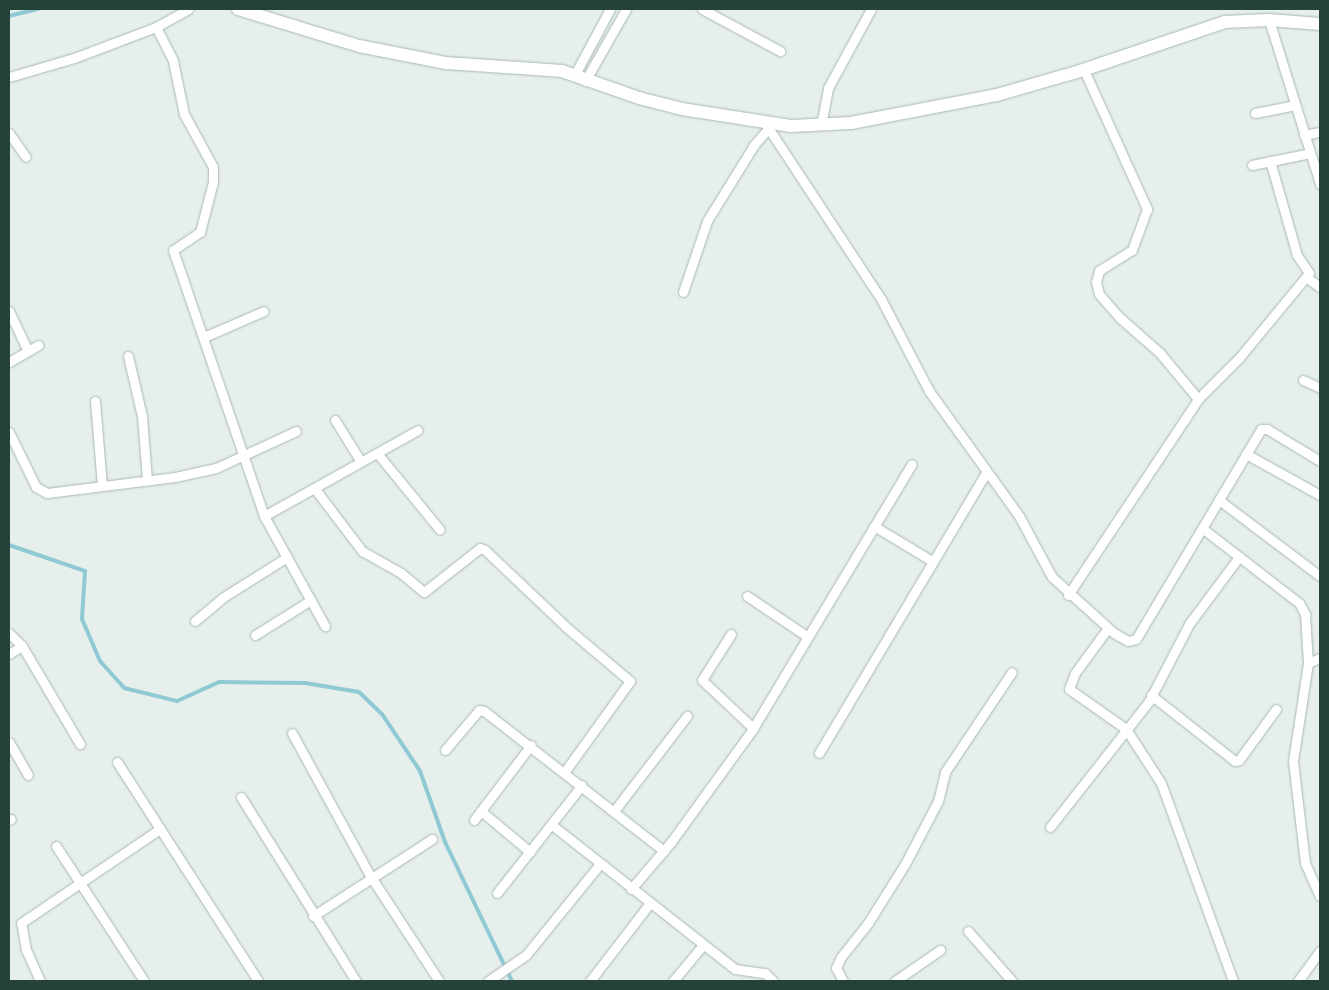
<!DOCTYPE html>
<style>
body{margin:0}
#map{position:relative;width:1329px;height:990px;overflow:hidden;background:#e6efeb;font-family:"Sofia Sans Condensed",sans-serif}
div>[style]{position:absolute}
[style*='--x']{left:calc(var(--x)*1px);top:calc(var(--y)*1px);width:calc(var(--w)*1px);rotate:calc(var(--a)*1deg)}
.stream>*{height:4px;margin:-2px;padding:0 2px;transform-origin:2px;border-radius:2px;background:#8ec9d4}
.roads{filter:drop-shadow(0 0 1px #a8b8b2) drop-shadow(0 0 1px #a8b8b2)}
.street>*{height:9px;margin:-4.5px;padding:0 4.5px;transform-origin:4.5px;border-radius:4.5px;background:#fff}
.secondary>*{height:12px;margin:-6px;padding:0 6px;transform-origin:6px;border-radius:6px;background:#fff}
span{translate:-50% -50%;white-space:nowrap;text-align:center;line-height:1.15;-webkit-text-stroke:5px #f7fbf9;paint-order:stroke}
.frame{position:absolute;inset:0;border:10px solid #24423a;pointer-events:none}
</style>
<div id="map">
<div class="stream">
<i style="--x:9;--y:16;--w:30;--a:-14"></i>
<i style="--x:9;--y:545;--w:80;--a:18.9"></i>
<i style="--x:85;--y:571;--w:48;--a:93.6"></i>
<i style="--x:82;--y:619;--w:46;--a:66.8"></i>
<i style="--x:100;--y:661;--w:36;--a:48"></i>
<i style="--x:124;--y:688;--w:55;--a:13.8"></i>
<i style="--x:177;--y:701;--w:46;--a:-24.3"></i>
<i style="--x:219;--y:682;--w:86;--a:0.7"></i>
<i style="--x:305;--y:683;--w:55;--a:9.5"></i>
<i style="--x:359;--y:692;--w:32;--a:44"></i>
<i style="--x:382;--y:714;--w:69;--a:56.3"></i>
<i style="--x:420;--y:771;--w:75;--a:70.6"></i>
<i style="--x:445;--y:842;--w:154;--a:64.3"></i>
</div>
<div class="roads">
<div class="street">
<i style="--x:702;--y:9;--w:89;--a:28.3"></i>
<i style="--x:1269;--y:20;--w:172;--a:72.7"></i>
<i style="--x:156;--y:27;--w:38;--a:63"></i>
<i style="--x:173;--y:61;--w:54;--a:78.3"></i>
<i style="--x:184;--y:114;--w:60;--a:61.3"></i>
<i style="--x:213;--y:167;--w:15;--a:90"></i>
<i style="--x:213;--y:182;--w:52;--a:104.6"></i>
<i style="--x:200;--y:232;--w:32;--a:146"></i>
<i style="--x:173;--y:250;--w:281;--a:71.1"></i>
<i style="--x:264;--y:516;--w:126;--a:61"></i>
<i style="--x:1084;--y:70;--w:153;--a:65.6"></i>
<i style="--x:1147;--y:209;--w:44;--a:110.1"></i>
<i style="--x:1132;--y:250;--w:39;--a:148"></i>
<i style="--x:1099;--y:271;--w:11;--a:105"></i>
<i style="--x:1096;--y:282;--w:12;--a:76"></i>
<i style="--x:1099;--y:294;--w:30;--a:49"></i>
<i style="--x:1119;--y:317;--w:55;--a:41.3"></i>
<i style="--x:1160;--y:353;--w:60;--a:50.4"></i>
<i style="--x:574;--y:76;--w:76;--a:-61.8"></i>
<i style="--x:9;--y:77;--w:68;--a:-16.3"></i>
<i style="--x:74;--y:58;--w:88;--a:-20.7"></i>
<i style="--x:156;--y:27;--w:37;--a:-29"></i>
<i style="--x:585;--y:81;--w:83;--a:-60.3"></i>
<i style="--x:1255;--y:113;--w:41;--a:-11.3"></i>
<i style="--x:765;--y:123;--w:211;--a:56.6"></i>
<i style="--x:881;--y:299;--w:104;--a:62.4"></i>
<i style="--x:929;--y:391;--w:154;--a:54.2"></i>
<i style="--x:1019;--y:516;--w:69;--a:61.6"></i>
<i style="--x:1052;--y:577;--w:84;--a:42.1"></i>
<i style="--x:1114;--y:633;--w:16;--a:30"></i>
<i style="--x:1128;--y:641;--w:8;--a:-14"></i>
<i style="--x:1136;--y:639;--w:244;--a:-59.2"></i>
<i style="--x:1261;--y:429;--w:6;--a:0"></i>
<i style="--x:1267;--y:429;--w:62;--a:31.1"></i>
<i style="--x:821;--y:125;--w:38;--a:-79"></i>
<i style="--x:828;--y:88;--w:90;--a:-61.4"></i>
<i style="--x:9;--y:133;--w:29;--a:55"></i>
<i style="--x:1304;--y:135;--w:16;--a:-11"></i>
<i style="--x:1252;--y:165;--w:59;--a:-11.7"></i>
<i style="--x:1306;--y:277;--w:17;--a:36"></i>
<i style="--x:683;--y:292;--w:75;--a:-71.3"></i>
<i style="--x:707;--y:221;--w:89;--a:-58.3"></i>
<i style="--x:754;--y:145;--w:21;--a:-49"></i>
<i style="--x:9;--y:311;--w:44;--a:64.6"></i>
<i style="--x:204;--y:337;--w:65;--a:-23.4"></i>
<i style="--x:128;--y:356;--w:62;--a:76.9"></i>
<i style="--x:142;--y:416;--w:64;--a:85.5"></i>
<i style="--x:9;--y:362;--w:34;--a:-30"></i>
<i style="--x:1303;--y:380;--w:19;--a:25"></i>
<i style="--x:95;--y:401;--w:85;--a:85.3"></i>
<i style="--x:335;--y:420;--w:49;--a:58.2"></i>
<i style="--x:9;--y:432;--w:61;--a:63.9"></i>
<i style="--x:36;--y:487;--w:13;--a:29"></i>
<i style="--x:47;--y:493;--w:129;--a:-7.1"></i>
<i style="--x:175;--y:477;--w:42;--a:-12.4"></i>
<i style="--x:216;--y:468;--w:88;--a:-24.8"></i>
<i style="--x:377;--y:453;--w:99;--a:50.7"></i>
<i style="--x:1246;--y:454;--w:85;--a:29"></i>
<i style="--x:315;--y:489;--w:78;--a:52.8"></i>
<i style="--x:362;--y:551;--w:45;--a:29.4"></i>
<i style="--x:401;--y:573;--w:30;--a:40"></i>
<i style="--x:424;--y:592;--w:71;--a:-38.2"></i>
<i style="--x:480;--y:548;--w:5;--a:22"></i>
<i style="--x:485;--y:550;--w:112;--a:43.5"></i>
<i style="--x:566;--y:627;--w:84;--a:40.2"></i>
<i style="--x:630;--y:681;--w:111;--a:125.8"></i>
<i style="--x:1219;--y:500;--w:126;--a:37"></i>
<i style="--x:264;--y:516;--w:176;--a:-29.2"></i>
<i style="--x:874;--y:526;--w:68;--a:31.1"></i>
<i style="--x:1202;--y:528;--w:123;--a:37.7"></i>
<i style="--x:1299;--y:603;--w:13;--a:61"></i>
<i style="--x:1305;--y:614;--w:49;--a:86.5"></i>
<i style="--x:1308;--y:663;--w:99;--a:98.7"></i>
<i style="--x:1293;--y:761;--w:103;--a:83.3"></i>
<i style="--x:1305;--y:863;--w:36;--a:66"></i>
<i style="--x:1068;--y:595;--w:235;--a:-56.4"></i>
<i style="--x:1198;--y:399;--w:58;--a:-45"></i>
<i style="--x:1239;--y:358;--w:110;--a:-50.5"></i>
<i style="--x:1309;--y:273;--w:22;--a:-124"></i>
<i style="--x:1297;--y:255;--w:98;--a:-106"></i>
<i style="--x:747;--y:596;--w:73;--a:33.9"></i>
<i style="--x:195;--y:621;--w:35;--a:-40"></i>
<i style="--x:222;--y:598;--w:77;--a:-32.2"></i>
<i style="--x:1108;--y:628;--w:56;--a:126.3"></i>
<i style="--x:1075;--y:673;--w:17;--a:111"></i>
<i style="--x:1069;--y:689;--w:70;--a:35.1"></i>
<i style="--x:1126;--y:729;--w:64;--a:57.1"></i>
<i style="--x:1161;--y:783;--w:211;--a:70"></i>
<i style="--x:9;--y:633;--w:18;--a:45"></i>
<i style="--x:22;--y:646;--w:114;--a:59.4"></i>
<i style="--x:731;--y:634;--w:54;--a:122.2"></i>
<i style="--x:702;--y:680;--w:70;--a:43.3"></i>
<i style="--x:255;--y:635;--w:66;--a:-32"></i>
<i style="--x:9;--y:654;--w:15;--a:-32"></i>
<i style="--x:1308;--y:663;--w:13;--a:-23"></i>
<i style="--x:1151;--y:695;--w:107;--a:38.2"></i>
<i style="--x:1235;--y:761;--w:4;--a:-14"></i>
<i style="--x:1239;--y:760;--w:63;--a:-54"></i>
<i style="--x:292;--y:733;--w:164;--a:61.3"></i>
<i style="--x:371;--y:877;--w:124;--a:56.8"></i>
<i style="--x:9;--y:742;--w:38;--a:60"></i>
<i style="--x:445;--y:750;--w:52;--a:-49.6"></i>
<i style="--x:479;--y:710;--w:5;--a:11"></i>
<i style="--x:484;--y:711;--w:228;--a:37.9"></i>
<i style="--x:819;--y:753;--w:326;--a:-59.2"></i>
<i style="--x:117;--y:762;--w:260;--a:57.2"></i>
<i style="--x:241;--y:797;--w:217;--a:58"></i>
<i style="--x:481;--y:811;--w:64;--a:39.9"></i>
<i style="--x:614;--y:811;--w:120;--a:-52.5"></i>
<i style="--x:9;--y:820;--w:2;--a:-27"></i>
<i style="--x:474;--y:820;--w:94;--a:-52.8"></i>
<i style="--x:552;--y:825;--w:233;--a:38.2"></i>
<i style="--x:735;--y:969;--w:30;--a:8"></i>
<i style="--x:765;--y:973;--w:11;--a:45"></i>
<i style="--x:1050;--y:827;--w:160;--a:-51.8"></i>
<i style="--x:1149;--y:701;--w:87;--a:-62.5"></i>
<i style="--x:1189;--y:624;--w:84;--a:-53.3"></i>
<i style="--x:56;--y:846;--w:161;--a:56.9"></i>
<i style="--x:631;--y:889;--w:62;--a:-49.6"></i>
<i style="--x:671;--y:842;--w:138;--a:-54.1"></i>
<i style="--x:752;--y:730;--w:310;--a:-59"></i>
<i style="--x:497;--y:893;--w:137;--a:-51.8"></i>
<i style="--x:313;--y:916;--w:142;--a:-32.9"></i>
<i style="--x:968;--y:931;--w:67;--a:48.7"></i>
<i style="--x:40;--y:981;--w:34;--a:-114"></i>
<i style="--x:26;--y:950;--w:27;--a:-100"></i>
<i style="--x:21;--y:923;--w:168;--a:-34.1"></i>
<i style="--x:488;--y:981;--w:46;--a:-34.4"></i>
<i style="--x:526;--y:955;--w:117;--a:-50.9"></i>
<i style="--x:590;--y:981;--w:98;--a:-52.4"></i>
<i style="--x:673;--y:981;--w:47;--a:-50.2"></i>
<i style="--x:843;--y:981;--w:15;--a:-118"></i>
<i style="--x:836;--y:968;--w:12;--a:-66"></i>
<i style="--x:841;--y:957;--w:43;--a:-51.5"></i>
<i style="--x:868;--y:923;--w:70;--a:-57.9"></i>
<i style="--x:905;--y:864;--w:71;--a:-62.4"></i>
<i style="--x:938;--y:801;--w:30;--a:-76"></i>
<i style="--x:945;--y:772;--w:120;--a:-56.2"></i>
<i style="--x:895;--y:981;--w:55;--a:-34.6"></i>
<i style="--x:1298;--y:981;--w:37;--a:-54"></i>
</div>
<div class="secondary">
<i style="--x:238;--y:9;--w:127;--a:17"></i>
<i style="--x:359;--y:46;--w:89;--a:11.1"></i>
<i style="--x:446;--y:63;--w:116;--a:3.9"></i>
<i style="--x:562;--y:71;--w:82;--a:19.3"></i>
<i style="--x:639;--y:98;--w:44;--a:14.3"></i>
<i style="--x:682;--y:109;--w:110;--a:8.9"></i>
<i style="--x:791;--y:126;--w:60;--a:-2.9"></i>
<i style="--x:851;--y:123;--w:149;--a:-10.9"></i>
<i style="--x:997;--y:95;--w:86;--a:-16.1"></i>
<i style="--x:1080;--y:71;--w:153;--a:-18.7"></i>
<i style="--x:1225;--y:22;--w:44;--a:-2.6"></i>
<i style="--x:1269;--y:20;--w:51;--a:4.5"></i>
</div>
</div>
<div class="frame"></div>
</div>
